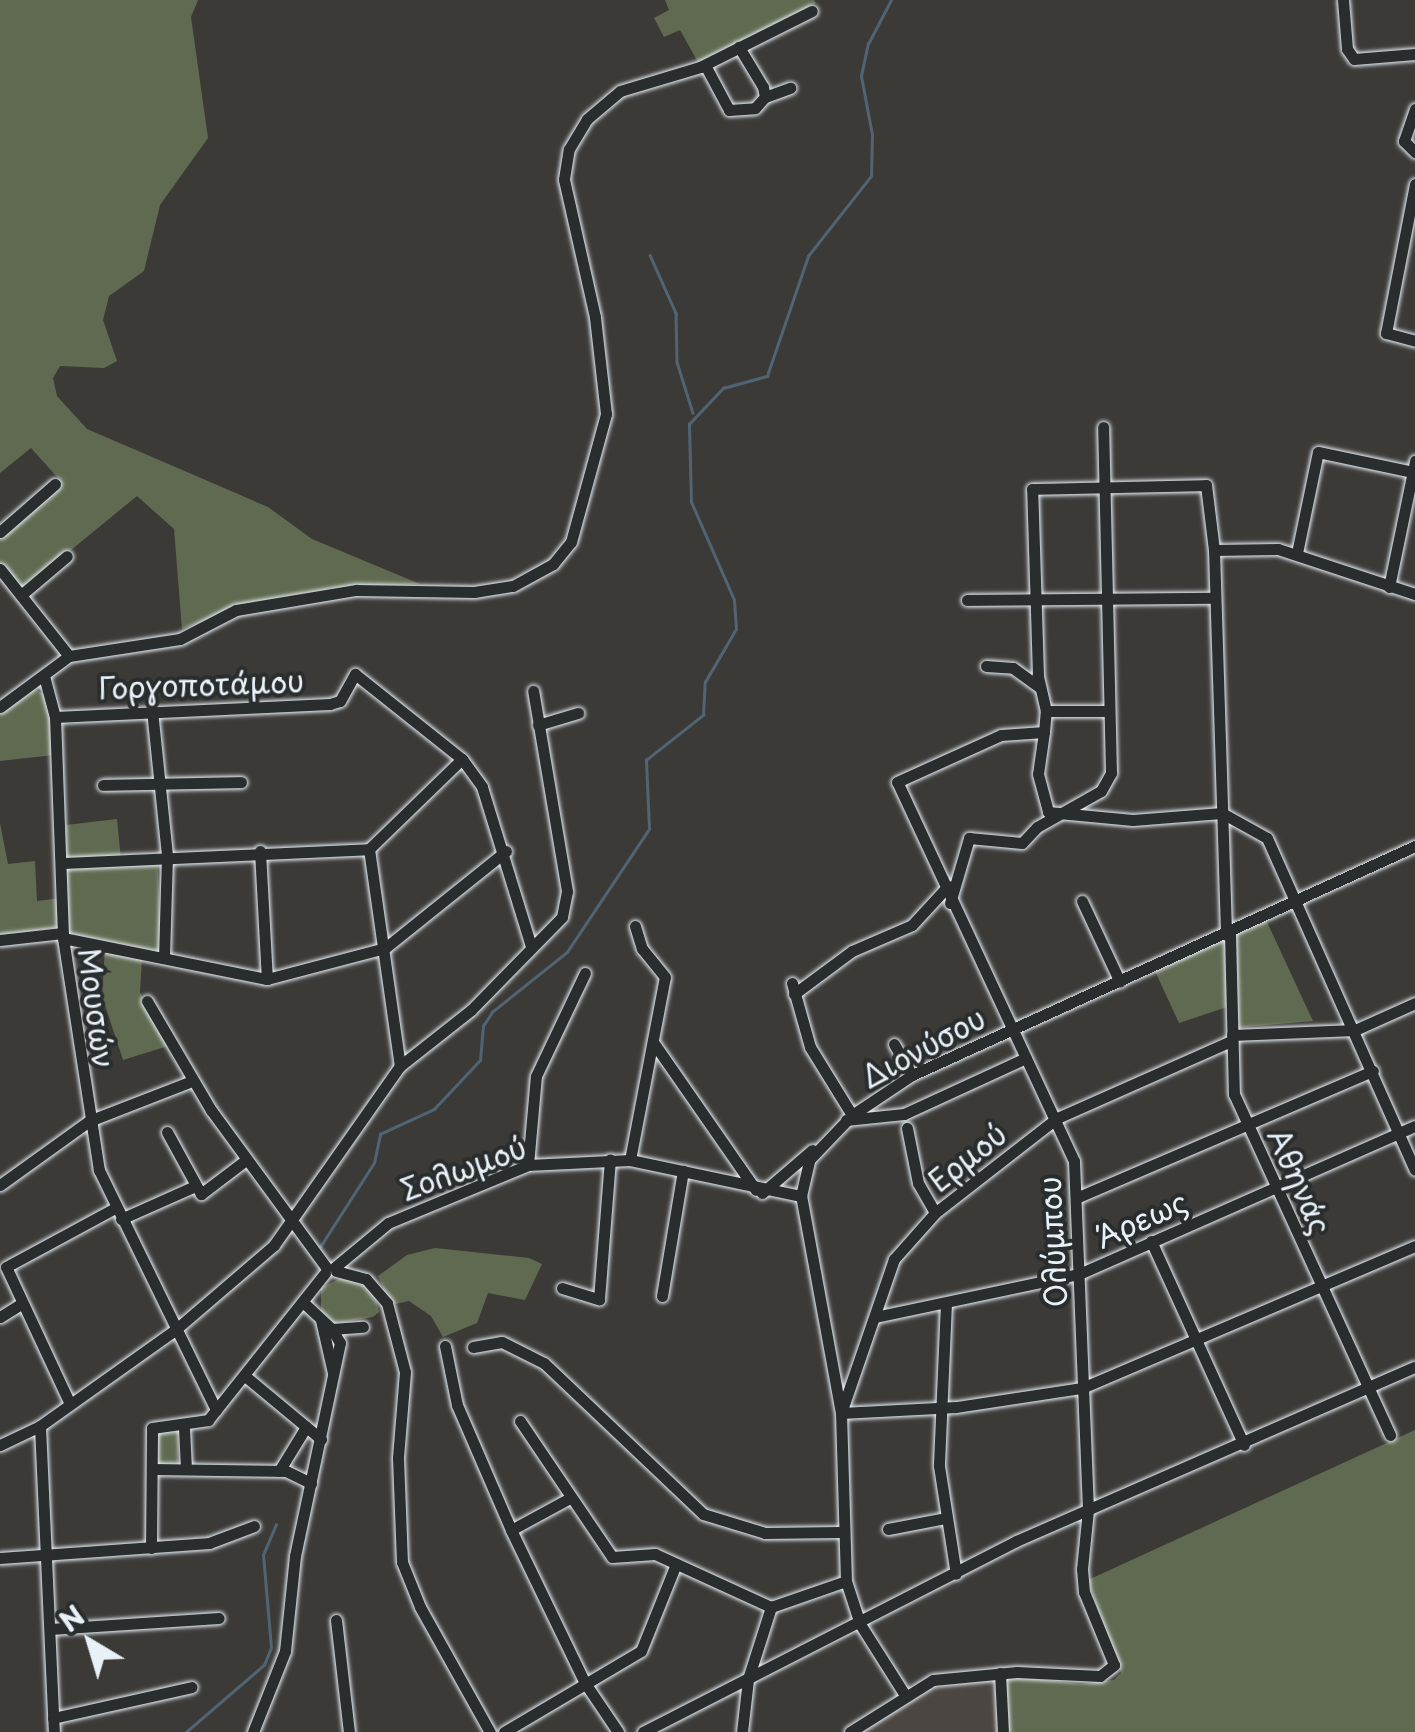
<!DOCTYPE html>
<meta charset="utf-8">
<style>
body{margin:0}
#map{position:relative;width:1415px;height:1732px;overflow:hidden;background:#3c3a37;font-family:"Playpen Sans",sans-serif}
div>[style]{position:absolute}
[style*='--x']{left:calc(var(--x)*1px);top:calc(var(--y)*1px);width:calc(var(--w)*1px);rotate:calc(var(--a)*1deg)}
.built>*{inset:0;background:#4c4642}
.green>*{inset:0;background:#606a50;transform-origin:0 0}
.stream>*{height:2.5px;margin:-1.25px;padding:0 1.25px;transform-origin:1.25px;border-radius:1.25px;background:#506474}
.roads{filter:drop-shadow(0 0 2px #e8f1f8) drop-shadow(0 0 2px #e8f1f8)}
.minor>*{height:11px;margin:-5.5px;padding:0 5.5px;transform-origin:5.5px;border-radius:5.5px;background:#2a2d2e}
span{translate:-50% -50%;white-space:nowrap;text-align:center;line-height:1.15;-webkit-text-stroke:8px #2a2d2e;paint-order:stroke}
.street-label{font-size:30px;color:#e8f1f8}
.north{position:absolute;left:40px;top:1592px;width:100px;height:100px;-webkit-text-stroke:8px #2a2d2e;paint-order:stroke;rotate:322deg;font-size:28px;font-weight:700;line-height:40px;text-align:center;color:#e8f1f8}
.north::after{content:'';display:block;margin:auto;width:35px;height:45px;background:#e8f1f8;clip-path:polygon(50% 0,100% 100%,50% 72%,0 100%)}
</style>
<div id="map">
<div class="built">
<i style="clip-path:polygon(997px 1677px,1000px 1732px,852px 1732px,906px 1694px)"></i>
</div>
<div class="green">
<i style="clip-path:polygon(0 0,198px 0,191px 17px,208px 138px,160px 205px,144px 271px,109px 296px,103px 320px,117px 361px,104px 368px,60px 366px,53px 378px,57px 396px,87px 429px,268px 507px,312px 539px,420px 584px,338px 587px,254px 602px,182px 629px,174px 529px,137px 496px,21px 591px,0 565px,0 538px,57px 487px,58px 478px,31px 448px,0 473px)"></i>
<i style="clip-path:polygon(665px 0,814px 0,816px 3px,699px 64px,680px 30px,664px 37px,654px 18px,669px 10px)"></i>
<i style="clip-path:polygon(34px 689px,49px 697px,54px 755px,0 761px,0 711px)"></i>
<i style="clip-path:polygon(117px 819px,121px 860px,157px 856px,162px 952px,67px 933px,66px 825px)"></i>
<i style="clip-path:polygon(0 823px,8px 864px,35px 861px,37px 901px,61px 898px,59px 927px,0 935px)"></i>
<i style="clip-path:polygon(1266px 920px,1313px 1021px,1234px 1028px,1233px 1005px,1179px 1023px,1155px 971px)"></i>
<i style="clip-path:polygon(105px 949px,142px 958px,140px 992px,168px 1046px,123px 1060px,102px 996px)"></i>
<i style="clip-path:polygon(435px 1248px,529px 1258px,542px 1264px,525px 1300px,488px 1293px,477px 1323px,443px 1337px,431px 1316px,409px 1301px,391px 1305px,378px 1276px,407px 1255px)"></i>
<i style="clip-path:polygon(345px 1276px,373px 1288px,379px 1312px,373px 1317px,333px 1324px,321px 1313px,321px 1288px)"></i>
<i style="clip-path:polygon(1415px 1430px,1415px 1732px,1006px 1732px,1003px 1676px,1081px 1684px,1114px 1680px,1121px 1673px,1088px 1580px)"></i>
<i style="left:156px;top:1432px;width:22px;height:32px"></i>
</div>
<div class="stream">
<i style="--x:650;--y:255;--w:64;--a:65.9"></i>
<i style="--x:676;--y:313;--w:49;--a:88.8"></i>
<i style="--x:677;--y:362;--w:53;--a:72.6"></i>
<i style="--x:320;--y:1247;--w:100;--a:-57.3"></i>
<i style="--x:374;--y:1163;--w:30;--a:-78"></i>
<i style="--x:380;--y:1134;--w:60;--a:-24.8"></i>
<i style="--x:434;--y:1109;--w:67;--a:-46.8"></i>
<i style="--x:480;--y:1060;--w:34;--a:-85"></i>
<i style="--x:483;--y:1026;--w:17;--a:-57"></i>
<i style="--x:492;--y:1012;--w:96;--a:-38.7"></i>
<i style="--x:567;--y:952;--w:148;--a:-56.3"></i>
<i style="--x:649;--y:829;--w:69;--a:-92.5"></i>
<i style="--x:646;--y:760;--w:73;--a:-38.3"></i>
<i style="--x:703;--y:715;--w:33;--a:-87"></i>
<i style="--x:705;--y:682;--w:61;--a:-59.7"></i>
<i style="--x:736;--y:629;--w:29;--a:-94"></i>
<i style="--x:734;--y:600;--w:107;--a:-113.7"></i>
<i style="--x:691;--y:502;--w:78;--a:-91.5"></i>
<i style="--x:689;--y:424;--w:50;--a:-46.6"></i>
<i style="--x:723;--y:388;--w:46;--a:-15.3"></i>
<i style="--x:767;--y:376;--w:127;--a:-71.1"></i>
<i style="--x:808;--y:256;--w:102;--a:-51.8"></i>
<i style="--x:871;--y:176;--w:41;--a:-88.6"></i>
<i style="--x:872;--y:135;--w:60;--a:-100.6"></i>
<i style="--x:861;--y:76;--w:33;--a:-78"></i>
<i style="--x:868;--y:44;--w:50;--a:-62.4"></i>
<i style="--x:186;--y:1732;--w:103;--a:-40.7"></i>
<i style="--x:264;--y:1665;--w:18;--a:-68"></i>
<i style="--x:271;--y:1648;--w:93;--a:-94.9"></i>
<i style="--x:263;--y:1555;--w:33;--a:-67"></i>
</div>
<div class="roads">
<div class="minor">
<i style="--x:1343;--y:0;--w:49;--a:85.3"></i>
<i style="--x:1347;--y:49;--w:12;--a:55"></i>
<i style="--x:1354;--y:59;--w:61;--a:-4.7"></i>
<i style="--x:705;--y:65;--w:51;--a:61.9"></i>
<i style="--x:729;--y:110;--w:26;--a:-4"></i>
<i style="--x:755;--y:108;--w:15;--a:-48"></i>
<i style="--x:765;--y:97;--w:10;--a:-101"></i>
<i style="--x:763;--y:87;--w:47;--a:-121"></i>
<i style="--x:765;--y:97;--w:27;--a:-20"></i>
<i style="--x:1415;--y:109;--w:34;--a:109"></i>
<i style="--x:1404;--y:141;--w:16;--a:45"></i>
<i style="--x:1415;--y:184;--w:152;--a:101"></i>
<i style="--x:1386;--y:333;--w:30;--a:15"></i>
<i style="--x:0;--y:532;--w:73;--a:-41.1"></i>
<i style="--x:1214;--y:550;--w:64;--a:-0.9"></i>
<i style="--x:1278;--y:549;--w:144;--a:18.2"></i>
<i style="--x:1297;--y:553;--w:103;--a:-78.3"></i>
<i style="--x:1318;--y:452;--w:97;--a:11.9"></i>
<i style="--x:0;--y:569;--w:111;--a:51.6"></i>
<i style="--x:1389;--y:587;--w:129;--a:-78.3"></i>
<i style="--x:21;--y:595;--w:60;--a:-40.3"></i>
<i style="--x:967;--y:600;--w:245;--a:-0.5"></i>
<i style="--x:986;--y:666;--w:27;--a:4"></i>
<i style="--x:1013;--y:668;--w:32;--a:36"></i>
<i style="--x:44;--y:676;--w:42;--a:75"></i>
<i style="--x:55;--y:717;--w:221;--a:87.9"></i>
<i style="--x:63;--y:938;--w:235;--a:81.2"></i>
<i style="--x:99;--y:1170;--w:267;--a:64"></i>
<i style="--x:0;--y:707;--w:86;--a:-36.5"></i>
<i style="--x:69;--y:656;--w:112;--a:-8.7"></i>
<i style="--x:180;--y:639;--w:63;--a:-27.4"></i>
<i style="--x:236;--y:610;--w:122;--a:-9.5"></i>
<i style="--x:356;--y:590;--w:118;--a:1"></i>
<i style="--x:474;--y:592;--w:39;--a:-9"></i>
<i style="--x:513;--y:586;--w:46;--a:-28.8"></i>
<i style="--x:553;--y:564;--w:28;--a:-51"></i>
<i style="--x:571;--y:542;--w:133;--a:-74.7"></i>
<i style="--x:606;--y:414;--w:98;--a:-96.5"></i>
<i style="--x:595;--y:317;--w:141;--a:-102.7"></i>
<i style="--x:564;--y:179;--w:30;--a:-81"></i>
<i style="--x:569;--y:149;--w:35;--a:-59"></i>
<i style="--x:587;--y:119;--w:43;--a:-40.3"></i>
<i style="--x:620;--y:91;--w:84;--a:-16.7"></i>
<i style="--x:700;--y:67;--w:125;--a:-26.6"></i>
<i style="--x:152;--y:710;--w:147;--a:84.1"></i>
<i style="--x:167;--y:856;--w:101;--a:91.7"></i>
<i style="--x:1108;--y:711;--w:62;--a:180"></i>
<i style="--x:1046;--y:711;--w:37;--a:-103"></i>
<i style="--x:1038;--y:675;--w:186;--a:-91.8"></i>
<i style="--x:1032;--y:489;--w:174;--a:-1.3"></i>
<i style="--x:1206;--y:485;--w:65;--a:83"></i>
<i style="--x:1214;--y:550;--w:385;--a:88.2"></i>
<i style="--x:55;--y:717;--w:275;--a:-2.7"></i>
<i style="--x:330;--y:704;--w:10;--a:-17"></i>
<i style="--x:340;--y:701;--w:31;--a:-61"></i>
<i style="--x:355;--y:674;--w:137;--a:38.5"></i>
<i style="--x:462;--y:759;--w:34;--a:54"></i>
<i style="--x:482;--y:787;--w:166;--a:72.9"></i>
<i style="--x:538;--y:725;--w:42;--a:-16.7"></i>
<i style="--x:1044;--y:732;--w:42;--a:98.1"></i>
<i style="--x:1038;--y:774;--w:39;--a:75"></i>
<i style="--x:1048;--y:812;--w:85;--a:5.4"></i>
<i style="--x:1133;--y:820;--w:89;--a:-4.5"></i>
<i style="--x:1222;--y:813;--w:51;--a:29.1"></i>
<i style="--x:1267;--y:838;--w:363;--a:66"></i>
<i style="--x:103;--y:785;--w:138;--a:-1.2"></i>
<i style="--x:369;--y:849;--w:219;--a:81.9"></i>
<i style="--x:260;--y:851;--w:128;--a:86.9"></i>
<i style="--x:64;--y:863;--w:305;--a:-2.6"></i>
<i style="--x:369;--y:849;--w:129;--a:-44.1"></i>
<i style="--x:1082;--y:901;--w:89;--a:64.9"></i>
<i style="--x:950;--y:903;--w:68;--a:-73.7"></i>
<i style="--x:969;--y:838;--w:53;--a:5.4"></i>
<i style="--x:1022;--y:843;--w:22;--a:-47"></i>
<i style="--x:1037;--y:827;--w:73;--a:-29.4"></i>
<i style="--x:1101;--y:791;--w:21;--a:-61"></i>
<i style="--x:1111;--y:773;--w:346;--a:-91.3"></i>
<i style="--x:1230;--y:933;--w:161;--a:88.6"></i>
<i style="--x:1234;--y:1094;--w:375;--a:65.4"></i>
<i style="--x:63;--y:938;--w:208;--a:11.4"></i>
<i style="--x:267;--y:979;--w:122;--a:-14.7"></i>
<i style="--x:385;--y:948;--w:155;--a:-38.7"></i>
<i style="--x:0;--y:940;--w:63;--a:-6.3"></i>
<i style="--x:792;--y:983;--w:66;--a:74.3"></i>
<i style="--x:810;--y:1047;--w:80;--a:58.3"></i>
<i style="--x:794;--y:994;--w:72;--a:-36.6"></i>
<i style="--x:852;--y:951;--w:65;--a:-23.4"></i>
<i style="--x:912;--y:925;--w:53;--a:-47.3"></i>
<i style="--x:147;--y:1001;--w:126;--a:59.6"></i>
<i style="--x:211;--y:1110;--w:195;--a:53.8"></i>
<i style="--x:1232;--y:1035;--w:123;--a:-2.3"></i>
<i style="--x:1355;--y:1030;--w:66;--a:-24.2"></i>
<i style="--x:1231;--y:1041;--w:190;--a:156.1"></i>
<i style="--x:1057;--y:1118;--w:155;--a:142.1"></i>
<i style="--x:935;--y:1213;--w:62;--a:131.7"></i>
<i style="--x:894;--y:1259;--w:163;--a:109"></i>
<i style="--x:841;--y:1413;--w:115;--a:-3"></i>
<i style="--x:956;--y:1407;--w:127;--a:-8.6"></i>
<i style="--x:1082;--y:1388;--w:362;--a:-23.1"></i>
<i style="--x:653;--y:1042;--w:180;--a:55.2"></i>
<i style="--x:894;--y:1044;--w:36;--a:60"></i>
<i style="--x:846;--y:1120;--w:58;--a:-5.9"></i>
<i style="--x:904;--y:1114;--w:134;--a:-24.7"></i>
<i style="--x:907;--y:1128;--w:56;--a:78.7"></i>
<i style="--x:918;--y:1183;--w:34;--a:60"></i>
<i style="--x:167;--y:1132;--w:71;--a:61.3"></i>
<i style="--x:201;--y:1194;--w:56;--a:-37.1"></i>
<i style="--x:630;--y:1160;--w:186;--a:-79.2"></i>
<i style="--x:665;--y:977;--w:36;--a:-129"></i>
<i style="--x:642;--y:949;--w:24;--a:-107"></i>
<i style="--x:528;--y:1165;--w:89;--a:-84.9"></i>
<i style="--x:536;--y:1076;--w:114;--a:-64.6"></i>
<i style="--x:0;--y:1185;--w:110;--a:-35.7"></i>
<i style="--x:89;--y:1121;--w:110;--a:-21.2"></i>
<i style="--x:762;--y:1193;--w:66;--a:-40.7"></i>
<i style="--x:1076;--y:1198;--w:323;--a:-23.2"></i>
<i style="--x:121;--y:1219;--w:79;--a:-24"></i>
<i style="--x:1151;--y:1241;--w:224;--a:65.5"></i>
<i style="--x:335;--y:1267;--w:69;--a:-39.7"></i>
<i style="--x:388;--y:1223;--w:152;--a:-22.5"></i>
<i style="--x:528;--y:1165;--w:102;--a:-2.8"></i>
<i style="--x:630;--y:1160;--w:175;--a:11.9"></i>
<i style="--x:336;--y:1271;--w:31;--a:15"></i>
<i style="--x:366;--y:1279;--w:32;--a:49"></i>
<i style="--x:387;--y:1303;--w:71;--a:75.4"></i>
<i style="--x:405;--y:1372;--w:86;--a:94.7"></i>
<i style="--x:398;--y:1458;--w:104;--a:87.8"></i>
<i style="--x:402;--y:1562;--w:48;--a:68.2"></i>
<i style="--x:420;--y:1607;--w:143;--a:60.8"></i>
<i style="--x:562;--y:1288;--w:39;--a:17"></i>
<i style="--x:599;--y:1299;--w:140;--a:-85.5"></i>
<i style="--x:662;--y:1296;--w:127;--a:-80.5"></i>
<i style="--x:946;--y:1303;--w:163;--a:92.5"></i>
<i style="--x:939;--y:1466;--w:109;--a:81.1"></i>
<i style="--x:305;--y:1304;--w:37;--a:43"></i>
<i style="--x:332;--y:1329;--w:31;--a:-4"></i>
<i style="--x:0;--y:1317;--w:26;--a:-32"></i>
<i style="--x:875;--y:1317;--w:208;--a:-11.9"></i>
<i style="--x:1079;--y:1274;--w:367;--a:-23.8"></i>
<i style="--x:321;--y:1320;--w:54;--a:77.2"></i>
<i style="--x:445;--y:1346;--w:60;--a:78.5"></i>
<i style="--x:457;--y:1405;--w:136;--a:66.6"></i>
<i style="--x:511;--y:1530;--w:170;--a:64.2"></i>
<i style="--x:585;--y:1683;--w:59;--a:56"></i>
<i style="--x:473;--y:1347;--w:29;--a:-10"></i>
<i style="--x:502;--y:1342;--w:47;--a:26.6"></i>
<i style="--x:544;--y:1363;--w:219;--a:43.5"></i>
<i style="--x:703;--y:1514;--w:65;--a:17"></i>
<i style="--x:765;--y:1533;--w:75;--a:-0.8"></i>
<i style="--x:245;--y:1376;--w:99;--a:39.7"></i>
<i style="--x:70;--y:1404;--w:151;--a:-115"></i>
<i style="--x:6;--y:1267;--w:124;--a:-28.4"></i>
<i style="--x:520;--y:1421;--w:164;--a:55.9"></i>
<i style="--x:612;--y:1557;--w:43;--a:-4"></i>
<i style="--x:655;--y:1554;--w:128;--a:24.6"></i>
<i style="--x:771;--y:1607;--w:79;--a:-19.1"></i>
<i style="--x:40;--y:1426;--w:306;--a:87.4"></i>
<i style="--x:184;--y:1428;--w:41;--a:87.2"></i>
<i style="--x:0;--y:1445;--w:44;--a:-25.4"></i>
<i style="--x:40;--y:1426;--w:166;--a:-35.4"></i>
<i style="--x:175;--y:1330;--w:130;--a:-40.6"></i>
<i style="--x:274;--y:1245;--w:219;--a:-54.9"></i>
<i style="--x:400;--y:1066;--w:90;--a:-38.3"></i>
<i style="--x:471;--y:1010;--w:130;--a:-45.6"></i>
<i style="--x:562;--y:917;--w:26;--a:-79"></i>
<i style="--x:567;--y:891;--w:203;--a:-99.6"></i>
<i style="--x:152;--y:1469;--w:134;--a:0.9"></i>
<i style="--x:286;--y:1471;--w:28;--a:26"></i>
<i style="--x:279;--y:1471;--w:52;--a:-58.5"></i>
<i style="--x:888;--y:1529;--w:58;--a:-10.9"></i>
<i style="--x:511;--y:1530;--w:67;--a:-28.5"></i>
<i style="--x:151;--y:1548;--w:120;--a:-89.5"></i>
<i style="--x:152;--y:1428;--w:57;--a:-8.1"></i>
<i style="--x:208;--y:1420;--w:188;--a:-51.5"></i>
<i style="--x:0;--y:1558;--w:210;--a:-4.1"></i>
<i style="--x:209;--y:1543;--w:48;--a:-20.7"></i>
<i style="--x:336;--y:1620;--w:113;--a:83.4"></i>
<i style="--x:50;--y:1629;--w:169;--a:-3.7"></i>
<i style="--x:1000;--y:1673;--w:59;--a:87.1"></i>
<i style="--x:903;--y:1692;--w:80;--a:-122.3"></i>
<i style="--x:860;--y:1624;--w:45;--a:-108"></i>
<i style="--x:846;--y:1581;--w:168;--a:-91.7"></i>
<i style="--x:841;--y:1413;--w:221;--a:-100.4"></i>
<i style="--x:801;--y:1196;--w:37;--a:-77"></i>
<i style="--x:809;--y:1160;--w:62;--a:-46.3"></i>
<i style="--x:852;--y:1115;--w:72;--a:-33.7"></i>
<i style="--x:912;--y:1075;--w:553;--a:-24.48"></i>
<i style="--x:53;--y:1718;--w:142;--a:-12.6"></i>
<i style="--x:253;--y:1732;--w:87;--a:-68.4"></i>
<i style="--x:285;--y:1651;--w:96;--a:-84"></i>
<i style="--x:295;--y:1556;--w:218;--a:-78.1"></i>
<i style="--x:340;--y:1343;--w:16;--a:-120"></i>
<i style="--x:504;--y:1732;--w:159;--a:-30.6"></i>
<i style="--x:641;--y:1651;--w:94;--a:-68.1"></i>
<i style="--x:643;--y:1732;--w:419;--a:-27.1"></i>
<i style="--x:1016;--y:1541;--w:435;--a:-23.6"></i>
<i style="--x:742;--y:1732;--w:53;--a:-83.5"></i>
<i style="--x:748;--y:1679;--w:76;--a:-72.3"></i>
<i style="--x:850;--y:1732;--w:98;--a:-32.1"></i>
<i style="--x:933;--y:1680;--w:84;--a:-5.4"></i>
<i style="--x:1017;--y:1672;--w:83;--a:2.8"></i>
<i style="--x:1100;--y:1676;--w:18;--a:-38"></i>
<i style="--x:1114;--y:1665;--w:79;--a:-112.3"></i>
<i style="--x:1084;--y:1592;--w:23;--a:-95"></i>
<i style="--x:1082;--y:1569;--w:59;--a:-84.2"></i>
<i style="--x:1088;--y:1510;--w:349;--a:-92.3"></i>
<i style="--x:1074;--y:1161;--w:418;--a:-115"></i>
<i style="--x:897;--y:782;--w:114;--a:-24.3"></i>
<i style="--x:1001;--y:735;--w:43;--a:-4"></i>
<i style="--x:1044;--y:732;--w:21;--a:-85"></i>
</div>
</div>
<div class="street-label">
<span style="left:201px;top:684px;rotate:-2deg">Γοργοποτάμου</span>
<span style="left:97px;top:1008px;rotate:83deg">Μουσών</span>
<span style="left:923px;top:1047px;rotate:-28deg">Διονύσου</span>
<span style="left:967px;top:1157px;rotate:-38deg">Ερμού</span>
<span style="left:463px;top:1168px;rotate:-20deg">Σολωμού</span>
<span style="left:1300px;top:1181px;rotate:66deg">Αθηνάς</span>
<span style="left:1141px;top:1219px;rotate:-24deg">Άρεως</span>
<span style="left:1052px;top:1242px;rotate:-93deg">Ολύμπου</span>
</div>
<div class="north">N</div>
</div>
